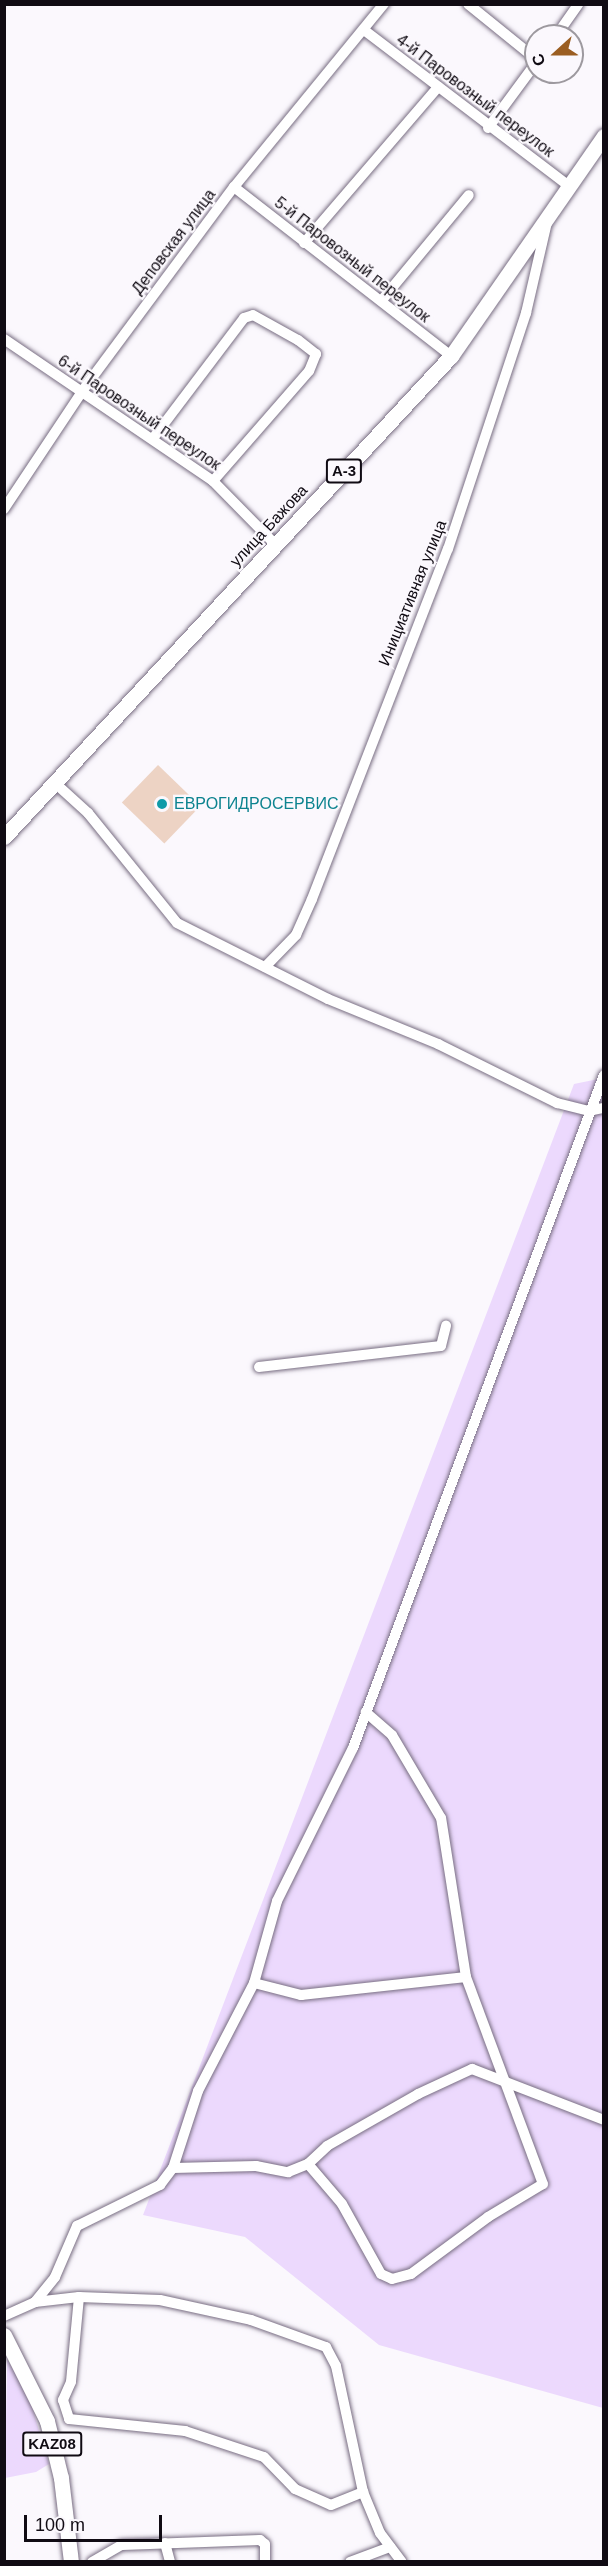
<!DOCTYPE html>
<meta charset="utf-8">
<style>
body{margin:0}
#map{position:relative;width:608px;height:2566px;overflow:hidden;background:#fbf8fd;font-family:Helvetica,sans-serif}
div>[style]{position:absolute}
[style*='--x']{left:calc(var(--x)*1px);top:calc(var(--y)*1px);width:calc(var(--w)*1px);rotate:calc(var(--a)*1deg)}
.green>*{inset:0;background:#ecd9fd}
.building>*{inset:0;background:#edd3c4;transform-origin:0 0}
.roads{filter:drop-shadow(0 0 2px #786d82) drop-shadow(0 0 2px #786d82)}
.minor>*{height:10px;margin:-5px;padding:0 5px;transform-origin:5px;border-radius:5px;background:#fff}
.highway>*{height:15px;margin:-7.5px;padding:0 7.5px;transform-origin:7.5px;border-radius:7.5px;background:#fff}
.dots>*{width:16px;height:16px;translate:-50% -50%;box-sizing:border-box;border:3px solid #fbf8fd;border-radius:50%}
span{translate:-50% -50%;white-space:nowrap;text-align:center;line-height:1.15;-webkit-text-stroke:4.5px #fbf8fd;paint-order:stroke}
.shield-label span{padding:2px 4px;background:#fbf8fd;border:2px solid;border-radius:4px;-webkit-text-stroke-width:0}
.shield-label{font-size:15px;color:#100b13;font-weight:700}
.street-label{font-size:16px;color:#100b13}
.culture-label{font-size:16px;color:#0d838f}
.left{translate:0 -50%;text-align:left}
.frame{position:absolute;inset:0;border:6px solid #100b13;pointer-events:none}
.north{position:absolute;left:524px;top:24px;width:60px;height:60px;box-sizing:border-box;background:#fbf8fd;border:2px solid #9d999f;border-radius:50%;rotate:249deg;font-size:16px;font-weight:700;line-height:24px;text-align:center;color:#100b13}
.north::after{content:'';display:block;margin:auto;width:21px;height:27px;background:#9b5e22;clip-path:polygon(50% 0,100% 100%,50% 72%,0 100%)}
.scale{position:absolute;left:24px;top:2515px;width:138px;height:27px;box-sizing:border-box;border:3px solid #100b13;border-top:0;padding-left:8px;font-size:18px;line-height:21px;white-space:nowrap;color:#100b13;-webkit-text-stroke:4px #fbf8fd;paint-order:stroke}
</style>
<div id="map">
<div class="green">
<i style="clip-path:polygon(603px 1078px,603px 2408px,379px 2345px,245px 2237px,143px 2215px,574px 1084px)"></i>
<i style="clip-path:polygon(7px 2359px,30px 2400px,49px 2464px,36px 2472px,5px 2478px)"></i>
</div>
<div class="building">
<i style="left:158px;top:765px;width:59px;height:52px;rotate:44deg"></i>
</div>
<div class="roads">
<div class="minor">
<i style="--x:468;--y:4;--w:87;--a:39"></i>
<i style="--x:364;--y:30;--w:258;--a:37.3"></i>
<i style="--x:556;--y:36;--w:39;--a:-55"></i>
<i style="--x:488;--y:128;--w:81;--a:-53.6"></i>
<i style="--x:234;--y:187;--w:275;--a:37.9"></i>
<i style="--x:304;--y:243;--w:206;--a:-49.3"></i>
<i style="--x:382;--y:300;--w:136;--a:-50.4"></i>
<i style="--x:4;--y:339;--w:253;--a:34.2"></i>
<i style="--x:213;--y:481;--w:90;--a:45.5"></i>
<i style="--x:154;--y:437;--w:149;--a:-52.9"></i>
<i style="--x:244;--y:318;--w:9;--a:-18"></i>
<i style="--x:253;--y:315;--w:51;--a:29.1"></i>
<i style="--x:298;--y:340;--w:23;--a:38"></i>
<i style="--x:316;--y:354;--w:18;--a:112"></i>
<i style="--x:309;--y:371;--w:146;--a:131.1"></i>
<i style="--x:4;--y:509;--w:143;--a:-56.4"></i>
<i style="--x:83;--y:390;--w:253;--a:-53.4"></i>
<i style="--x:234;--y:187;--w:237;--a:-50.7"></i>
<i style="--x:55;--y:783;--w:45;--a:42.3"></i>
<i style="--x:88;--y:813;--w:141;--a:51"></i>
<i style="--x:177;--y:923;--w:169;--a:26.7"></i>
<i style="--x:328;--y:999;--w:119;--a:22.2"></i>
<i style="--x:438;--y:1044;--w:133;--a:26.4"></i>
<i style="--x:557;--y:1103;--w:32;--a:14"></i>
<i style="--x:588;--y:1111;--w:16;--a:-11"></i>
<i style="--x:265;--y:967;--w:45;--a:-45.9"></i>
<i style="--x:296;--y:935;--w:39;--a:-66"></i>
<i style="--x:312;--y:899;--w:375;--a:-68.8"></i>
<i style="--x:448;--y:549;--w:249;--a:-71.7"></i>
<i style="--x:526;--y:313;--w:93;--a:-77"></i>
<i style="--x:259;--y:1367;--w:183;--a:-6.6"></i>
<i style="--x:441;--y:1346;--w:21;--a:-76"></i>
<i style="--x:254;--y:1983;--w:49;--a:14.3"></i>
<i style="--x:301;--y:1995;--w:166;--a:-6.2"></i>
<i style="--x:308;--y:2164;--w:52;--a:49.6"></i>
<i style="--x:342;--y:2204;--w:80;--a:60.9"></i>
<i style="--x:381;--y:2274;--w:12;--a:24"></i>
<i style="--x:392;--y:2279;--w:20;--a:-15"></i>
<i style="--x:411;--y:2274;--w:96;--a:-36.5"></i>
<i style="--x:488;--y:2217;--w:64;--a:-31"></i>
<i style="--x:543;--y:2184;--w:221;--a:-110.4"></i>
<i style="--x:466;--y:1977;--w:161;--a:-98.9"></i>
<i style="--x:441;--y:1818;--w:96;--a:-120.6"></i>
<i style="--x:392;--y:1735;--w:35;--a:-139"></i>
<i style="--x:173;--y:2168;--w:81;--a:-72"></i>
<i style="--x:198;--y:2091;--w:122;--a:-62.6"></i>
<i style="--x:254;--y:1983;--w:85;--a:-74.3"></i>
<i style="--x:277;--y:1901;--w:171;--a:-63.6"></i>
<i style="--x:353;--y:1748;--w:718;--a:-69.55"></i>
<i style="--x:79;--y:2297;--w:85;--a:95.4"></i>
<i style="--x:71;--y:2382;--w:20;--a:114"></i>
<i style="--x:63;--y:2400;--w:20;--a:72"></i>
<i style="--x:69;--y:2419;--w:117;--a:5.9"></i>
<i style="--x:185;--y:2431;--w:83;--a:18.2"></i>
<i style="--x:264;--y:2457;--w:45;--a:45.9"></i>
<i style="--x:295;--y:2489;--w:39;--a:24"></i>
<i style="--x:331;--y:2505;--w:35;--a:-22"></i>
<i style="--x:35;--y:2302;--w:44;--a:-6.5"></i>
<i style="--x:79;--y:2297;--w:81;--a:2.1"></i>
<i style="--x:160;--y:2300;--w:93;--a:12.4"></i>
<i style="--x:251;--y:2320;--w:80;--a:19.8"></i>
<i style="--x:326;--y:2347;--w:21;--a:62"></i>
<i style="--x:336;--y:2366;--w:129;--a:77.9"></i>
<i style="--x:363;--y:2492;--w:44;--a:67.5"></i>
<i style="--x:380;--y:2533;--w:36;--a:53"></i>
<i style="--x:4;--y:2316;--w:34;--a:-24"></i>
<i style="--x:35;--y:2302;--w:32;--a:-51"></i>
<i style="--x:55;--y:2277;--w:56;--a:-66.7"></i>
<i style="--x:77;--y:2226;--w:93;--a:-26.3"></i>
<i style="--x:160;--y:2185;--w:21;--a:-53"></i>
<i style="--x:173;--y:2168;--w:83;--a:-1.4"></i>
<i style="--x:256;--y:2166;--w:33;--a:11"></i>
<i style="--x:288;--y:2172;--w:22;--a:-22"></i>
<i style="--x:308;--y:2164;--w:26;--a:-43"></i>
<i style="--x:327;--y:2146;--w:105;--a:-29.7"></i>
<i style="--x:418;--y:2094;--w:60;--a:-24.8"></i>
<i style="--x:472;--y:2069;--w:142;--a:21.1"></i>
<i style="--x:165;--y:2543;--w:20;--a:75"></i>
<i style="--x:92;--y:2562;--w:34;--a:-30"></i>
<i style="--x:122;--y:2545;--w:138;--a:-2.1"></i>
<i style="--x:260;--y:2540;--w:6;--a:39"></i>
<i style="--x:265;--y:2544;--w:18;--a:90"></i>
<i style="--x:350;--y:2562;--w:43;--a:-20.6"></i>
</div>
<div class="highway">
<i style="--x:4;--y:837;--w:657;--a:-47.1"></i>
<i style="--x:451;--y:356;--w:268;--a:-55.2"></i>
<i style="--x:4;--y:2335;--w:96;--a:63.4"></i>
<i style="--x:47;--y:2421;--w:59;--a:76.2"></i>
<i style="--x:61;--y:2478;--w:85;--a:83.2"></i>
</div>
</div>
<div class="dots">
<i style="left:162px;top:804px;background:#0f9aa8"></i>
</div>
<div class="shield-label">
<span style="left:344px;top:471px">A-3</span>
<span style="left:52px;top:2444px">KAZ08</span>
</div>
<div class="street-label">
<span style="left:475px;top:96px;rotate:37deg">4-й Паровозный переулок</span>
<span style="left:174px;top:242px;rotate:-53deg">Деповская улица</span>
<span style="left:352px;top:260px;rotate:38deg">5-й Паровозный переулок</span>
<span style="left:139px;top:413px;rotate:34deg">6-й Паровозный переулок</span>
<span style="left:269px;top:526px;rotate:-47deg">улица Бажова</span>
<span style="left:413px;top:593px;rotate:-68deg">Инициативная улица</span>
</div>
<div class="culture-label">
<span class="left" style="left:174px;top:804px">ЕВРОГИДРОСЕРВИС</span>
</div>
<div class="frame"></div>
<div class="north">С</div>
<div class="scale">100 m</div>
</div>
